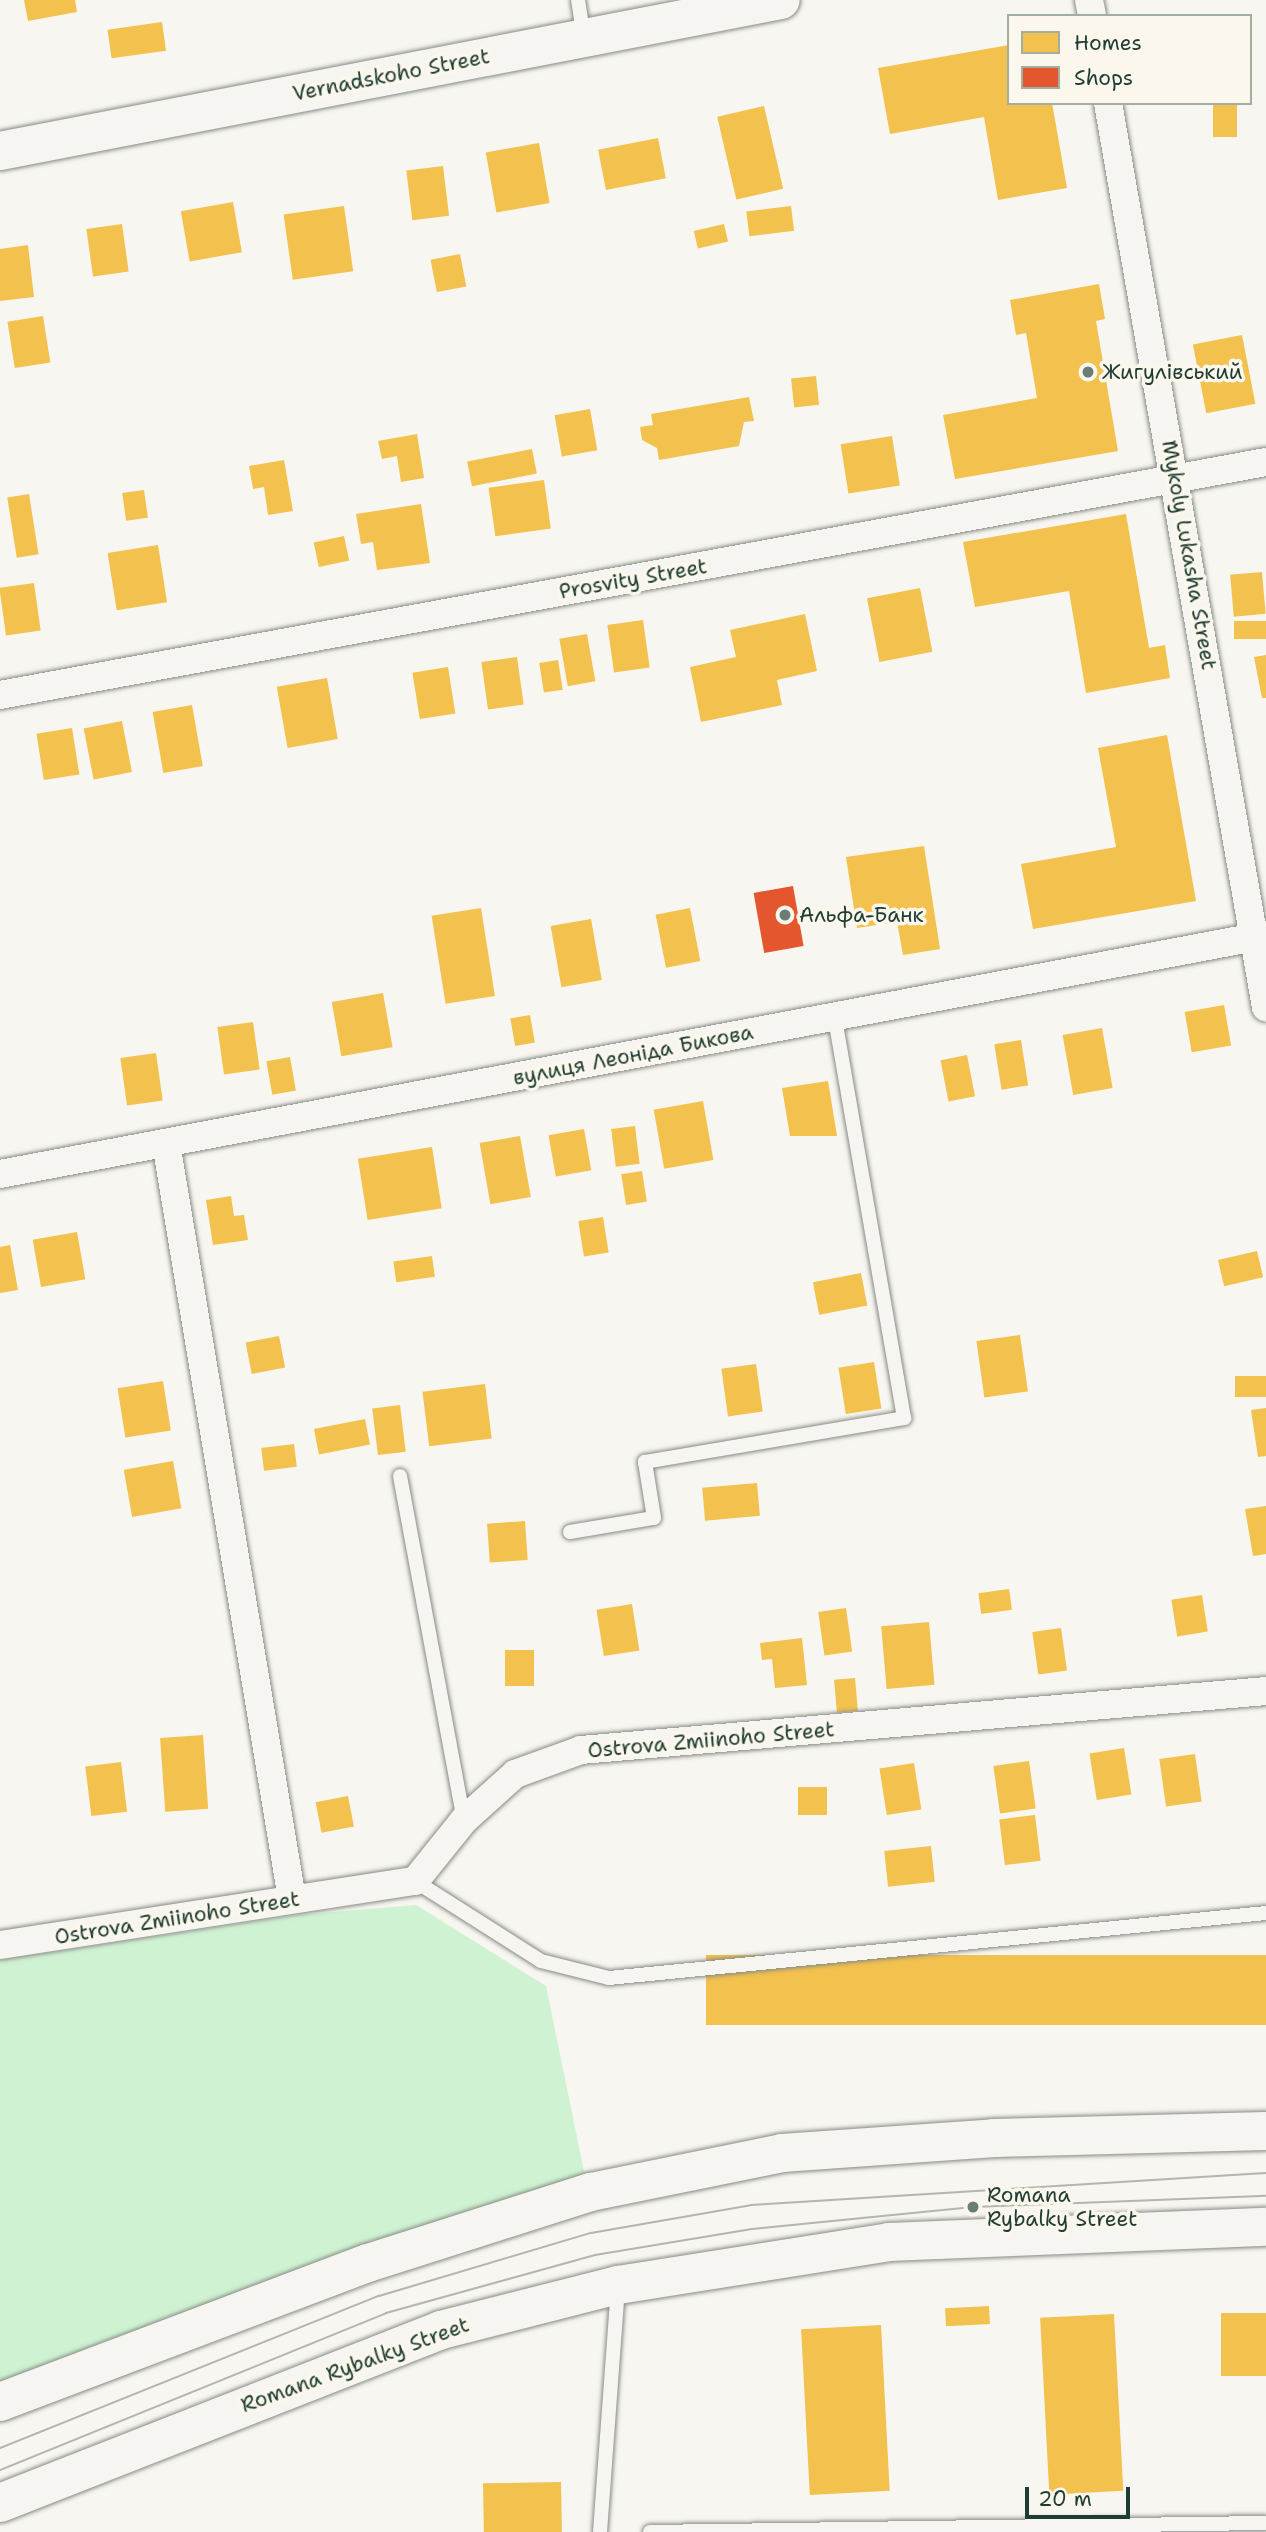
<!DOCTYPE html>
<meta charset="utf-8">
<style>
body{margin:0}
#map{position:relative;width:1266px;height:2532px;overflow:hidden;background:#f8f6f0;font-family:"Shantell Sans",sans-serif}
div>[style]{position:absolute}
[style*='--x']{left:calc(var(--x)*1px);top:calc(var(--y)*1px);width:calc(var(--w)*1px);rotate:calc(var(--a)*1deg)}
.green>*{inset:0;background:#cff3d2}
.homes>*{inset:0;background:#f2c14e;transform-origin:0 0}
.shops>*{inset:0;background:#e4572e;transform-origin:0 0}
.roads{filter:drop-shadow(0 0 2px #868b86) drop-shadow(0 0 2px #868b86)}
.lane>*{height:14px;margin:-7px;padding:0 7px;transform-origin:7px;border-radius:7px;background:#f6f5f1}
.street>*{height:28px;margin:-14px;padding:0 14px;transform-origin:14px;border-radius:14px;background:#f6f5f1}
.secondary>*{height:38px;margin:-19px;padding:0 19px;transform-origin:19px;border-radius:19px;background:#f6f5f1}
.tram>*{height:2px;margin:-1px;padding:0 1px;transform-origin:1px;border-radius:1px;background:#b2b5b1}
.dots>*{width:19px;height:19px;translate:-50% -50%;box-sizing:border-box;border:4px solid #fbf7ec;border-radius:50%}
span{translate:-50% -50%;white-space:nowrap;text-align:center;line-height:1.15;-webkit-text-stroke:7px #fbf7ec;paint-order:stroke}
.street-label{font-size:21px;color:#1f3d34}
.poi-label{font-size:21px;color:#1f3d34}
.left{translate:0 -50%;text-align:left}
.legend{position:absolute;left:1007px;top:14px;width:245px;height:91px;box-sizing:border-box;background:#fbf7ec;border:2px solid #a3ada2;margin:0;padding:9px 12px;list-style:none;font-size:21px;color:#1f3d34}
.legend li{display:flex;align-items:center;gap:14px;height:35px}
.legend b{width:35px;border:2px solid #a3ada2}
.scale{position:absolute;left:1025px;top:2487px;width:105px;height:32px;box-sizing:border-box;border:4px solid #1f3d34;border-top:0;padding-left:9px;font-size:21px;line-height:24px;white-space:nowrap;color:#1f3d34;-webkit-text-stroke:5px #fbf7ec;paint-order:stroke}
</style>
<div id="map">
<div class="green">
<i style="clip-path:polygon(416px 1905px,546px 1986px,586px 2181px,0 2387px,0 1960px,297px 1915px)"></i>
</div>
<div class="homes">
<i style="clip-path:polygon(24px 0,75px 0,77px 12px,28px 21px)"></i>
<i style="left:162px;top:22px;width:29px;height:55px;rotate:82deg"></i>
<i style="clip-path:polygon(1009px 45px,1009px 103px,1052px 103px,1067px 188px,998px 200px,984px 117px,890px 134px,878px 68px)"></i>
<i style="left:1213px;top:103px;width:24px;height:34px"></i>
<i style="left:764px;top:106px;width:85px;height:48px;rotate:77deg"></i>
<i style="left:658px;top:138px;width:41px;height:61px;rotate:79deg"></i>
<i style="left:539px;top:143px;width:61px;height:54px;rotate:80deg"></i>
<i style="left:443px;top:166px;width:50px;height:37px;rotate:83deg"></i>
<i style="left:233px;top:202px;width:51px;height:53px;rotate:80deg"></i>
<i style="left:344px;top:206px;width:66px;height:61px;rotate:82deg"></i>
<i style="left:791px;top:206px;width:25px;height:45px;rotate:83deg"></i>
<i style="left:122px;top:224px;width:48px;height:36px;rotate:82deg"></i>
<i style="left:724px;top:224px;width:18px;height:31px;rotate:77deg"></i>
<i style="clip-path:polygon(28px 245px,34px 297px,0 301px,0 249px)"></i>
<i style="left:460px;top:254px;width:33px;height:30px;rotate:79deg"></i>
<i style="clip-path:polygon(1099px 284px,1105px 319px,1096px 321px,1118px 451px,955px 479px,943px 415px,1037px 398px,1026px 333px,1016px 335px,1010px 300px)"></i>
<i style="left:43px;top:316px;width:47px;height:36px;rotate:81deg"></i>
<i style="left:1242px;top:335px;width:70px;height:50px;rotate:79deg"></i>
<i style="left:816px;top:376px;width:29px;height:25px;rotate:84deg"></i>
<i style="clip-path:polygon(749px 397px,754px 421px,744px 422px,739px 446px,659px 460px,657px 448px,642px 440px,640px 427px,653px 425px,651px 414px)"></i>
<i style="left:590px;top:409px;width:42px;height:36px;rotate:80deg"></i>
<i style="clip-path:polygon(417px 434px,424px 478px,401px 482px,397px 456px,382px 459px,378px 441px)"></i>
<i style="left:892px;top:436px;width:50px;height:52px;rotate:81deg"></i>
<i style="left:532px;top:449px;width:25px;height:66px;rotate:79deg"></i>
<i style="clip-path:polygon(284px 460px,293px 511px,268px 515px,264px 487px,253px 489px,249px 466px)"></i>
<i style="left:544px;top:480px;width:49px;height:56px;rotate:82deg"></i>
<i style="left:144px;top:490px;width:28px;height:22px;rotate:82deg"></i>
<i style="left:29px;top:494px;width:61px;height:22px;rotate:81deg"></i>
<i style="clip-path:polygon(421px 504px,430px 563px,377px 570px,373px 542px,361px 544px,356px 514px)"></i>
<i style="clip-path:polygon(1126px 514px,1149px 648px,1165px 645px,1170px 678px,1086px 693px,1069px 591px,975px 607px,963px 542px)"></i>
<i style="left:344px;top:536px;width:25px;height:31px;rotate:78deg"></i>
<i style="left:158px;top:545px;width:58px;height:51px;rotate:81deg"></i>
<i style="left:1262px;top:572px;width:42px;height:32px;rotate:85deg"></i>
<i style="left:34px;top:583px;width:48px;height:35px;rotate:82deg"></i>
<i style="left:920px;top:588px;width:65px;height:54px;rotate:79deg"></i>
<i style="clip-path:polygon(805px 614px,817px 671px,777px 680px,782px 705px,701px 722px,690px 667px,736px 657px,730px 630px)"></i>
<i style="left:643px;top:620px;width:48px;height:36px;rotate:82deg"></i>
<i style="left:1266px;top:621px;width:18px;height:32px;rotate:90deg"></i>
<i style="left:587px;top:634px;width:48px;height:28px;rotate:80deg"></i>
<i style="clip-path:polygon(1266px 655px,1266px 698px,1262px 698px,1254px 657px)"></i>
<i style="left:517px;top:657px;width:48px;height:36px;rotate:82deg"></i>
<i style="left:558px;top:660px;width:30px;height:19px;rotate:81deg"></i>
<i style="left:448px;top:667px;width:47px;height:36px;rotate:81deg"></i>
<i style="left:327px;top:678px;width:62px;height:51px;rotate:80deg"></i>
<i style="left:192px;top:705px;width:62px;height:40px;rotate:80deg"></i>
<i style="left:122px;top:721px;width:52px;height:39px;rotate:79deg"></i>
<i style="left:72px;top:728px;width:47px;height:36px;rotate:81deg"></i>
<i style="clip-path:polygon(1167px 735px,1196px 901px,1033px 929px,1021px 864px,1116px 847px,1098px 748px)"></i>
<i style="clip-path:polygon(924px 846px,940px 949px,903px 955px,897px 922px,857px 928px,846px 857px)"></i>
<i style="left:481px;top:908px;width:89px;height:50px;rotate:81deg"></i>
<i style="left:690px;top:908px;width:54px;height:35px;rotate:79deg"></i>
<i style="left:591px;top:919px;width:62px;height:41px;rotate:80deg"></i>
<i style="left:383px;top:993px;width:55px;height:52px;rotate:80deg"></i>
<i style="left:1224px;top:1005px;width:41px;height:40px;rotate:80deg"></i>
<i style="left:530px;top:1015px;width:28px;height:20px;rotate:80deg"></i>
<i style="left:253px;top:1022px;width:48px;height:36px;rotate:82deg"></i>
<i style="left:1102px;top:1028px;width:61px;height:40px;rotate:80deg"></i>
<i style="left:1021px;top:1040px;width:46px;height:27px;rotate:81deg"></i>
<i style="left:156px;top:1053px;width:48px;height:36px;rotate:82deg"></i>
<i style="left:967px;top:1055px;width:42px;height:27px;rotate:79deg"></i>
<i style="left:290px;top:1057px;width:34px;height:24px;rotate:80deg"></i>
<i style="clip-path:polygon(828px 1081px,837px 1136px,790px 1136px,782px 1088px)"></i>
<i style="left:703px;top:1101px;width:60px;height:50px;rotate:80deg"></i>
<i style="left:635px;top:1126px;width:38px;height:24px;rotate:83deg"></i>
<i style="left:584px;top:1129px;width:42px;height:36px;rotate:80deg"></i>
<i style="left:520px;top:1136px;width:62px;height:41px;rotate:80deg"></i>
<i style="left:432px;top:1147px;width:62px;height:75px;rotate:81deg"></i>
<i style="left:642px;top:1171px;width:31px;height:21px;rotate:81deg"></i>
<i style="clip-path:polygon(231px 1196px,234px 1216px,244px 1215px,248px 1240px,213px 1245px,206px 1200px)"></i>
<i style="left:603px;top:1217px;width:36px;height:25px;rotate:81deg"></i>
<i style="left:77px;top:1232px;width:48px;height:45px;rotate:80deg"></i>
<i style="clip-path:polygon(10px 1245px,18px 1290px,0 1293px,0 1247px)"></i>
<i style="left:1257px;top:1251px;width:27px;height:40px;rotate:77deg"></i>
<i style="left:432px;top:1256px;width:21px;height:39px;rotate:82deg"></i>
<i style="left:861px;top:1273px;width:33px;height:49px;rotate:79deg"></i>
<i style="left:1020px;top:1335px;width:57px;height:44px;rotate:82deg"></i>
<i style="left:279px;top:1336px;width:32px;height:34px;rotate:79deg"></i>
<i style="left:874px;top:1362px;width:47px;height:36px;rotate:81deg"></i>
<i style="left:756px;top:1364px;width:48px;height:35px;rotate:82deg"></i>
<i style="left:1266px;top:1376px;width:21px;height:31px;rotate:90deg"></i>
<i style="left:163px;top:1381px;width:50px;height:46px;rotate:81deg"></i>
<i style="left:485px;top:1384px;width:55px;height:63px;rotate:83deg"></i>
<i style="left:400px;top:1405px;width:47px;height:28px;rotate:83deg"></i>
<i style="clip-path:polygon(1266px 1408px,1266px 1456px,1258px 1457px,1251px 1410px)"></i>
<i style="left:365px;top:1419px;width:26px;height:52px;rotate:79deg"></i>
<i style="left:294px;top:1444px;width:23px;height:33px;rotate:83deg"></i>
<i style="left:173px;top:1461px;width:48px;height:50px;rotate:80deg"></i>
<i style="left:757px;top:1483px;width:33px;height:55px;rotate:85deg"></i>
<i style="clip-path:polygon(1266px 1506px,1266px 1554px,1253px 1556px,1245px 1509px)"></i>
<i style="left:525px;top:1521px;width:39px;height:38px;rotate:86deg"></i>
<i style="left:1009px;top:1589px;width:21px;height:31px;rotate:82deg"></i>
<i style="left:1202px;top:1595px;width:37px;height:31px;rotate:81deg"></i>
<i style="left:632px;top:1604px;width:47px;height:36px;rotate:81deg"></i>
<i style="left:846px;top:1608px;width:44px;height:28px;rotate:82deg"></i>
<i style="left:929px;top:1622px;width:63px;height:48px;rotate:85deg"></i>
<i style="left:1061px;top:1628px;width:43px;height:29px;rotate:82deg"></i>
<i style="clip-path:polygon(802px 1638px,807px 1685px,775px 1688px,772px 1659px,762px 1660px,760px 1643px)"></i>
<i style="left:505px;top:1650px;width:29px;height:36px"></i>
<i style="left:855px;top:1678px;width:33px;height:21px;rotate:85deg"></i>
<i style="left:203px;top:1735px;width:74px;height:43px;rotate:86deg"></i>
<i style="left:1124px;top:1748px;width:47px;height:35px;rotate:81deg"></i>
<i style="left:1195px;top:1754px;width:48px;height:36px;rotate:82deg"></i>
<i style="left:1029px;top:1761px;width:48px;height:36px;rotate:82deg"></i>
<i style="left:121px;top:1762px;width:50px;height:36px;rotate:83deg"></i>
<i style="left:914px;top:1763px;width:47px;height:35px;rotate:81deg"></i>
<i style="left:798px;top:1787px;width:29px;height:28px"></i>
<i style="left:348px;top:1796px;width:31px;height:33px;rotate:79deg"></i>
<i style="left:1035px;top:1815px;width:46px;height:36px;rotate:83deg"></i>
<i style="left:931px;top:1846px;width:36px;height:47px;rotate:84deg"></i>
<i style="left:1266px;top:1955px;width:70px;height:560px;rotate:90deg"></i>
<i style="left:989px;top:2306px;width:18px;height:44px;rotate:87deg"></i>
<i style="left:1266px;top:2313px;width:63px;height:45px;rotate:90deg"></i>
<i style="left:1114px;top:2314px;width:177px;height:74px;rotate:87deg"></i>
<i style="left:881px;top:2325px;width:166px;height:80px;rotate:87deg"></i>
<i style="left:561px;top:2482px;width:50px;height:78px;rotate:89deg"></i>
</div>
<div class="shops">
<i style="left:793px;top:886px;width:61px;height:40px;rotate:80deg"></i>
</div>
<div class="roads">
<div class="lane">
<i style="--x:578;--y:0;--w:36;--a:81"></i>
<i style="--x:400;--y:1476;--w:350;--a:79.5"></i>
<i style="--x:570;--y:1532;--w:85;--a:-9.5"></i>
<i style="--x:654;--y:1518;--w:57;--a:-99.1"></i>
<i style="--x:645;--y:1462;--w:263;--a:-9.6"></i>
<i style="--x:904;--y:1418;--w:407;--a:-99.8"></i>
<i style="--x:415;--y:1881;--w:149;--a:32.4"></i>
<i style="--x:541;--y:1961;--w:70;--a:14"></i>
<i style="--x:609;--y:1978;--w:660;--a:-5.65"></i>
<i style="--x:600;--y:2532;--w:247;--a:-85.8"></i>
<i style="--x:650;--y:2532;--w:616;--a:-0.84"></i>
</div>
<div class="street">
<i style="--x:1089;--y:0;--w:16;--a:79"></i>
<i style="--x:1108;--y:103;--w:918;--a:80.09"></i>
<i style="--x:0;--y:695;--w:1287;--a:-10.43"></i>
<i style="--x:166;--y:1143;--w:766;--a:80.54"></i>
<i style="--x:0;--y:1174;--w:1288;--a:-10.69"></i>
<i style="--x:0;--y:1945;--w:420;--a:-8.8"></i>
<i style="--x:415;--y:1881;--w:78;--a:-51.2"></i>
<i style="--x:464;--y:1820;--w:69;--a:-42"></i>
<i style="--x:515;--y:1774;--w:70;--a:-20"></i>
<i style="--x:581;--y:1750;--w:688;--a:-4.92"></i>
</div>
<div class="secondary">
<i style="--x:0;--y:151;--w:795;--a:-10.94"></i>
<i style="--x:0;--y:2402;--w:393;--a:-20.7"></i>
<i style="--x:368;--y:2263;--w:234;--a:-17.7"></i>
<i style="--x:591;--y:2192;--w:195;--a:-11.5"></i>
<i style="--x:782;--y:2153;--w:213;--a:-4"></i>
<i style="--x:994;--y:2138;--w:272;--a:-1.5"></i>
<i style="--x:0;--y:2503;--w:474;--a:-21.4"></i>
<i style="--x:441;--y:2330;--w:183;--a:-14.3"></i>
<i style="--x:618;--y:2285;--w:274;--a:-9"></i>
<i style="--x:889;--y:2242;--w:377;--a:-2.3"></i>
</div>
</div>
<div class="tram">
<i style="--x:0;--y:2448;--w:408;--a:-21.9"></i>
<i style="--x:379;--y:2296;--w:221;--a:-16.6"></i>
<i style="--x:591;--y:2233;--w:162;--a:-9.9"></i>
<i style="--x:751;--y:2205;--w:516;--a:-3.56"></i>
<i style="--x:0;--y:2470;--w:417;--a:-22.1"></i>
<i style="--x:386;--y:2313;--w:217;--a:-15.5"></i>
<i style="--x:595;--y:2255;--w:159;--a:-9.4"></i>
<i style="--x:752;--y:2229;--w:222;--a:-5.7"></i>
<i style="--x:973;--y:2207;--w:293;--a:-2.2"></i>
</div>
<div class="dots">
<i style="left:1088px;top:372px;background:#6b7e76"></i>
<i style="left:785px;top:915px;background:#6b7e76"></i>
<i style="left:973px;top:2207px;background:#6b7e76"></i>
</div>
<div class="street-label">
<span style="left:391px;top:75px;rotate:-11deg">Vernadskoho Street</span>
<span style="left:1189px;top:555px;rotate:80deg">Mykoly Lukasha Street</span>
<span style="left:633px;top:579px;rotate:-10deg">Prosvity Street</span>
<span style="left:633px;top:1055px;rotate:-11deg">вулиця Леоніда Бикова</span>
<span style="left:711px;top:1740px;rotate:-5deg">Ostrova Zmiinoho Street</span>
<span style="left:177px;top:1918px;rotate:-9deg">Ostrova Zmiinoho Street</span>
<span style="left:355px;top:2365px;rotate:-20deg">Romana Rybalky Street</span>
</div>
<div class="poi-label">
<span class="left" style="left:1102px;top:372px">Жигулівський</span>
<span class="left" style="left:799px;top:915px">Альфа-Банк</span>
<span class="left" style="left:987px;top:2207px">Romana<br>Rybalky Street</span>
</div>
<ul class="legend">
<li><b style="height:19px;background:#f2c14e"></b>Homes</li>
<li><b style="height:19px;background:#e4572e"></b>Shops</li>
</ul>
<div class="scale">20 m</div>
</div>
